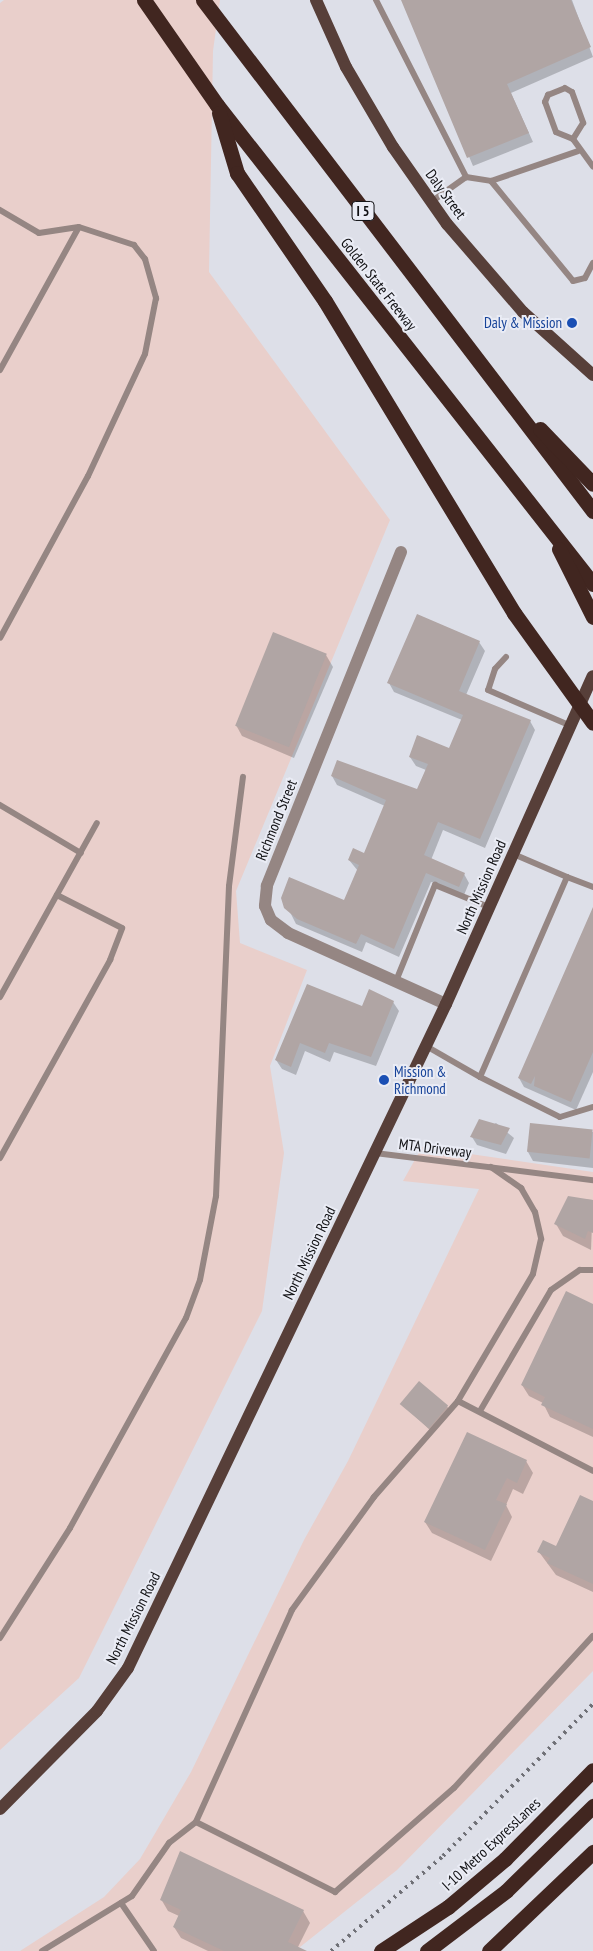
<!DOCTYPE html>
<style>
body{margin:0}
#map{position:relative;width:593px;height:1951px;overflow:hidden;background:#dddfe8;font-family:"PT Sans Narrow",sans-serif}
div>[style]{position:absolute}
[style*='--x']{left:calc(var(--x)*1px);top:calc(var(--y)*1px);width:calc(var(--w)*1px);rotate:calc(var(--a)*1deg)}
.industrial>*{inset:0;background:#e9cfcb}
.shadow>*{inset:0;background:#0003}
.building>*{inset:0;background:#b0a5a4;transform-origin:0 0}
.lane>*{height:6px;margin:-3px;padding:0 3px;transform-origin:3px;border-radius:3px;background:#958683}
.street>*{height:12px;margin:-6px;padding:0 6px;transform-origin:6px;border-radius:6px;background:#958683}
.primary>*{height:12px;margin:-6px;padding:0 6px;transform-origin:6px;border-radius:6px;background:#573f39}
.highway>*{height:15px;margin:-7.5px;padding:0 7.5px;transform-origin:7.5px;border-radius:7.5px;background:#412620}
.rail>*{height:4px;margin-top:-2px;transform-origin:0;background:repeating-linear-gradient(90deg,#6f7076 0 2.5px,transparent 0 7.5px)}
.dots>*{width:14px;height:14px;translate:-50% -50%;box-sizing:border-box;border:2px solid #eaecf5;border-radius:50%}
span{translate:-50% -50%;white-space:nowrap;text-align:center;line-height:1.15;-webkit-text-stroke:4px #eaecf5;paint-order:stroke}
.shield-label span{padding:1px 4px;background:#eaecf5;border:1px solid;border-radius:4px;-webkit-text-stroke-width:0}
.shield-label{font-size:14px;color:#101013;font-weight:700}
.street-label{font-size:15px;color:#101013}
.transit-label{font-size:15px;color:#164399}
.right{translate:-100% -50%;text-align:right}
.left{translate:0 -50%;text-align:left}
</style>
<div id="map">
<div class="industrial">
<i style="clip-path:polygon(4px 0,220px 0,213px 51px,209px 272px,390px 520px,236px 891px,240px 943px,307px 970px,270px 1066px,284px 1153px,262px 1311px,79px 1678px,0 1750px,0 3px)"></i>
<i style="clip-path:polygon(422px 1147px,593px 1172px,593px 1671px,397px 1870px,295px 1951px,20px 1951px,104px 1897px,140px 1859px,191px 1772px,304px 1540px,348px 1461px,479px 1189px,403px 1181px)"></i>
</div>
<div class="shadow">
<i style="clip-path:polygon(403px 0,572px 0,593px 57px,511px 93px,533px 142px,473px 166px)"></i>
<i style="clip-path:polygon(479px 642px,485px 651px,466px 695px,530px 721px,535px 730px,485px 848px,443px 830px,431px 860px,464px 874px,469px 883px,464px 895px,431px 882px,399px 957px,366px 942px,362px 952px,296px 924px,283px 898px,345px 901px,358px 871px,349px 860px,365px 854px,385px 806px,337px 785px,332px 776px,417px 791px,426px 770px,416px 766px,410px 757px,449px 750px,462px 720px,394px 692px,389px 683px)"></i>
<i style="clip-path:polygon(326px 655px,333px 667px,294px 758px,242px 736px,236px 725px)"></i>
<i style="clip-path:polygon(593px 910px,593px 1072px,576px 1110px,524px 1087px,519px 1078px)"></i>
<i style="clip-path:polygon(308px 985px,362px 1008px,369px 991px,393px 1002px,399px 1011px,376px 1066px,334px 1052px,330px 1062px,305px 1051px,296px 1075px,282px 1069px,276px 1060px)"></i>
<i style="clip-path:polygon(496px 1123px,514px 1138px,506px 1154px,477px 1145px,472px 1137px)"></i>
<i style="clip-path:polygon(531px 1125px,593px 1132px,593px 1168px,533px 1161px,528px 1152px)"></i>
<i style="clip-path:polygon(569px 1198px,593px 1200px,591px 1250px,563px 1236px,556px 1224px)"></i>
<i style="clip-path:polygon(593px 1305px,593px 1437px,550px 1417px,543px 1403px,529px 1396px,522px 1385px)"></i>
<i style="clip-path:polygon(402px 1404px,447px 1406px,450px 1412px,432px 1432px)"></i>
<i style="clip-path:polygon(526px 1461px,533px 1473px,523px 1494px,513px 1489px,506px 1505px,512px 1517px,491px 1561px,432px 1533px,425px 1522px)"></i>
<i style="clip-path:polygon(593px 1502px,593px 1592px,556px 1575px,539px 1552px,557px 1548px)"></i>
<i style="clip-path:polygon(161px 1899px,303px 1911px,310px 1923px,296px 1951px,208px 1951px,181px 1938px,174px 1927px,179px 1916px,168px 1911px)"></i>
</div>
<div class="building">
<i style="clip-path:polygon(401px 0,571px 0,591px 47px,507px 84px,529px 133px,467px 158px)"></i>
<i style="clip-path:polygon(417px 614px,480px 641px,459px 691px,531px 720px,480px 839px,438px 822px,424px 855px,465px 873px,459px 887px,426px 873px,394px 949px,361px 934px,356px 944px,297px 919px,284px 908px,281px 898px,289px 877px,344px 900px,359px 865px,348px 860px,353px 848px,364px 853px,386px 800px,331px 776px,337px 760px,417px 789px,428px 764px,409px 757px,417px 735px,449px 748px,463px 715px,387px 683px)"></i>
<i style="left:273px;top:632px;width:58px;height:101px;rotate:22deg"></i>
<i style="clip-path:polygon(593px 907px,593px 1052px,571px 1102px,534px 1086px,535px 1076px,531px 1084px,518px 1078px)"></i>
<i style="clip-path:polygon(307px 984px,362px 1006px,369px 989px,394px 1001px,371px 1057px,329px 1043px,325px 1053px,300px 1043px,291px 1067px,275px 1060px)"></i>
<i style="clip-path:polygon(479px 1119px,510px 1128px,501px 1145px,470px 1137px)"></i>
<i style="left:530px;top:1123px;width:63px;height:29px;rotate:6deg"></i>
<i style="clip-path:polygon(568px 1196px,593px 1200px,593px 1233px,588px 1231px,585px 1239px,554px 1224px)"></i>
<i style="clip-path:polygon(566px 1291px,593px 1304px,593px 1429px,541px 1405px,545px 1397px,521px 1385px)"></i>
<i style="left:419px;top:1381px;width:38px;height:30px;rotate:40deg"></i>
<i style="clip-path:polygon(467px 1432px,527px 1460px,517px 1483px,507px 1478px,496px 1500px,507px 1504px,485px 1550px,424px 1522px)"></i>
<i style="clip-path:polygon(580px 1495px,593px 1501px,593px 1584px,547px 1563px,550px 1558px,537px 1552px,543px 1540px,556px 1546px)"></i>
<i style="clip-path:polygon(180px 1851px,304px 1910px,288px 1942px,307px 1951px,224px 1951px,173px 1927px,181px 1910px,160px 1900px)"></i>
</div>
<div class="lane">
<i style="--x:376;--y:0;--w:199;--a:63"></i>
<i style="--x:466;--y:177;--w:43;--a:144.5"></i>
<i style="--x:565;--y:88;--w:8;--a:30"></i>
<i style="--x:572;--y:92;--w:33;--a:70"></i>
<i style="--x:583;--y:123;--w:19;--a:122"></i>
<i style="--x:573;--y:139;--w:18;--a:-158"></i>
<i style="--x:556;--y:132;--w:32;--a:-110"></i>
<i style="--x:545;--y:102;--w:8;--a:-67"></i>
<i style="--x:548;--y:95;--w:18;--a:-22"></i>
<i style="--x:573;--y:139;--w:34;--a:54"></i>
<i style="--x:466;--y:177;--w:25;--a:9"></i>
<i style="--x:491;--y:181;--w:92;--a:-19"></i>
<i style="--x:491;--y:181;--w:129;--a:50.6"></i>
<i style="--x:573;--y:281;--w:12;--a:-14"></i>
<i style="--x:585;--y:278;--w:17;--a:-62"></i>
<i style="--x:0;--y:210;--w:45;--a:30.5"></i>
<i style="--x:39;--y:233;--w:40;--a:-8.5"></i>
<i style="--x:79;--y:227;--w:58;--a:18.1"></i>
<i style="--x:134;--y:245;--w:18;--a:52"></i>
<i style="--x:145;--y:259;--w:41;--a:74.2"></i>
<i style="--x:156;--y:298;--w:57;--a:101.1"></i>
<i style="--x:145;--y:354;--w:135;--a:115"></i>
<i style="--x:88;--y:476;--w:184;--a:118.5"></i>
<i style="--x:0;--y:370;--w:163;--a:-61.1"></i>
<i style="--x:506;--y:657;--w:16;--a:133"></i>
<i style="--x:495;--y:669;--w:22;--a:108"></i>
<i style="--x:488;--y:690;--w:90;--a:23.4"></i>
<i style="--x:0;--y:805;--w:94;--a:30.7"></i>
<i style="--x:567;--y:877;--w:28;--a:21"></i>
<i style="--x:396;--y:981;--w:104;--a:-67.9"></i>
<i style="--x:435;--y:885;--w:58;--a:22.2"></i>
<i style="--x:0;--y:997;--w:199;--a:-60.9"></i>
<i style="--x:426;--y:1046;--w:62;--a:29.9"></i>
<i style="--x:480;--y:1077;--w:218;--a:-66.5"></i>
<i style="--x:567;--y:877;--w:59;--a:-156.9"></i>
<i style="--x:480;--y:1077;--w:89;--a:26.6"></i>
<i style="--x:560;--y:1117;--w:34;--a:-17"></i>
<i style="--x:375;--y:1153;--w:220;--a:7.1"></i>
<i style="--x:0;--y:1158;--w:227;--a:-60.9"></i>
<i style="--x:110;--y:960;--w:34;--a:-69"></i>
<i style="--x:122;--y:928;--w:73;--a:-153.1"></i>
<i style="--x:491;--y:1167;--w:37;--a:35"></i>
<i style="--x:521;--y:1188;--w:28;--a:60"></i>
<i style="--x:535;--y:1212;--w:28;--a:77"></i>
<i style="--x:541;--y:1239;--w:36;--a:103"></i>
<i style="--x:533;--y:1274;--w:147;--a:120.6"></i>
<i style="--x:458;--y:1401;--w:128;--a:131.2"></i>
<i style="--x:374;--y:1497;--w:140;--a:126"></i>
<i style="--x:292;--y:1610;--w:233;--a:114.4"></i>
<i style="--x:196;--y:1822;--w:156;--a:26.7"></i>
<i style="--x:335;--y:1892;--w:158;--a:-41.2"></i>
<i style="--x:454;--y:1788;--w:206;--a:-47.6"></i>
<i style="--x:458;--y:1401;--w:152;--a:27.4"></i>
<i style="--x:480;--y:1411;--w:140;--a:-59.6"></i>
<i style="--x:551;--y:1290;--w:35;--a:-35"></i>
<i style="--x:580;--y:1270;--w:13;--a:0"></i>
<i style="--x:0;--y:1638;--w:130;--a:-57.5"></i>
<i style="--x:70;--y:1528;--w:240;--a:-61.1"></i>
<i style="--x:186;--y:1318;--w:40;--a:-69.8"></i>
<i style="--x:200;--y:1280;--w:86;--a:-79.2"></i>
<i style="--x:216;--y:1196;--w:310;--a:-87.6"></i>
<i style="--x:229;--y:886;--w:110;--a:-82.7"></i>
<i style="--x:121;--y:1903;--w:58;--a:55.5"></i>
<i style="--x:42;--y:1951;--w:105;--a:-31.4"></i>
<i style="--x:132;--y:1896;--w:65;--a:-55.1"></i>
<i style="--x:169;--y:1843;--w:34;--a:-38"></i>
</div>
<div class="street">
<i style="--x:401;--y:552;--w:360;--a:111.9"></i>
<i style="--x:267;--y:886;--w:20;--a:96"></i>
<i style="--x:265;--y:906;--w:15;--a:67"></i>
<i style="--x:271;--y:920;--w:21;--a:37"></i>
<i style="--x:288;--y:933;--w:173;--a:24.2"></i>
</div>
<div class="primary">
<i style="--x:316;--y:0;--w:73;--a:65.9"></i>
<i style="--x:346;--y:67;--w:93;--a:59.6"></i>
<i style="--x:393;--y:147;--w:94;--a:55"></i>
<i style="--x:447;--y:224;--w:116;--a:49.2"></i>
<i style="--x:523;--y:312;--w:94;--a:42"></i>
<i style="--x:0;--y:1809;--w:138;--a:-45.3"></i>
<i style="--x:97;--y:1711;--w:53;--a:-54.2"></i>
<i style="--x:128;--y:1668;--w:736;--a:-64.41"></i>
<i style="--x:446;--y:1004;--w:359;--a:-65.9"></i>
</div>
<div class="highway">
<i style="--x:144;--y:0;--w:128;--a:55.2"></i>
<i style="--x:217;--y:105;--w:609;--a:51.87"></i>
<i style="--x:203;--y:0;--w:643;--a:52.65"></i>
<i style="--x:219;--y:113;--w:63;--a:73.3"></i>
<i style="--x:237;--y:173;--w:155;--a:55.5"></i>
<i style="--x:325;--y:301;--w:365;--a:58.8"></i>
<i style="--x:514;--y:613;--w:135;--a:54.3"></i>
<i style="--x:540;--y:429;--w:76;--a:46.1"></i>
<i style="--x:559;--y:549;--w:76;--a:63.4"></i>
<i style="--x:381;--y:1951;--w:80;--a:-33.3"></i>
<i style="--x:448;--y:1907;--w:75;--a:-40.1"></i>
<i style="--x:505;--y:1859;--w:125;--a:-45.3"></i>
<i style="--x:427;--y:1951;--w:99;--a:-37.2"></i>
<i style="--x:506;--y:1891;--w:122;--a:-44.3"></i>
<i style="--x:489;--y:1951;--w:144;--a:-43.6"></i>
</div>
<div class="rail">
<i style="--x:331;--y:1951;--w:147;--a:-40.3"></i>
<i style="--x:443;--y:1856;--w:214;--a:-45.4"></i>
</div>
<div class="dots">
<i style="left:572px;top:323px;background:#1a4fb4"></i>
<i style="left:384px;top:1080px;background:#1a4fb4"></i>
</div>
<div class="shield-label">
<span style="left:363px;top:211px">I 5</span>
</div>
<div class="street-label">
<span style="left:446px;top:194px;rotate:54deg">Daly Street</span>
<span style="left:379px;top:284px;rotate:52deg">Golden State Freeway</span>
<span style="left:276px;top:820px;rotate:-68deg">Richmond Street</span>
<span style="left:481px;top:887px;rotate:-66deg">North Mission Road</span>
<span style="left:435px;top:1148px;rotate:7deg">MTA Driveway</span>
<span style="left:309px;top:1253px;rotate:-64deg">North Mission Road</span>
<span style="left:133px;top:1618px;rotate:-63deg">North Mission Road</span>
<span style="left:491px;top:1844px;rotate:-43deg">I-10 Metro ExpressLanes</span>
</div>
<div class="transit-label">
<span class="right" style="left:562px;top:323px">Daly &amp; Mission</span>
<span class="left" style="left:394px;top:1080px">Mission &amp;<br>Richmond</span>
</div>
</div>
